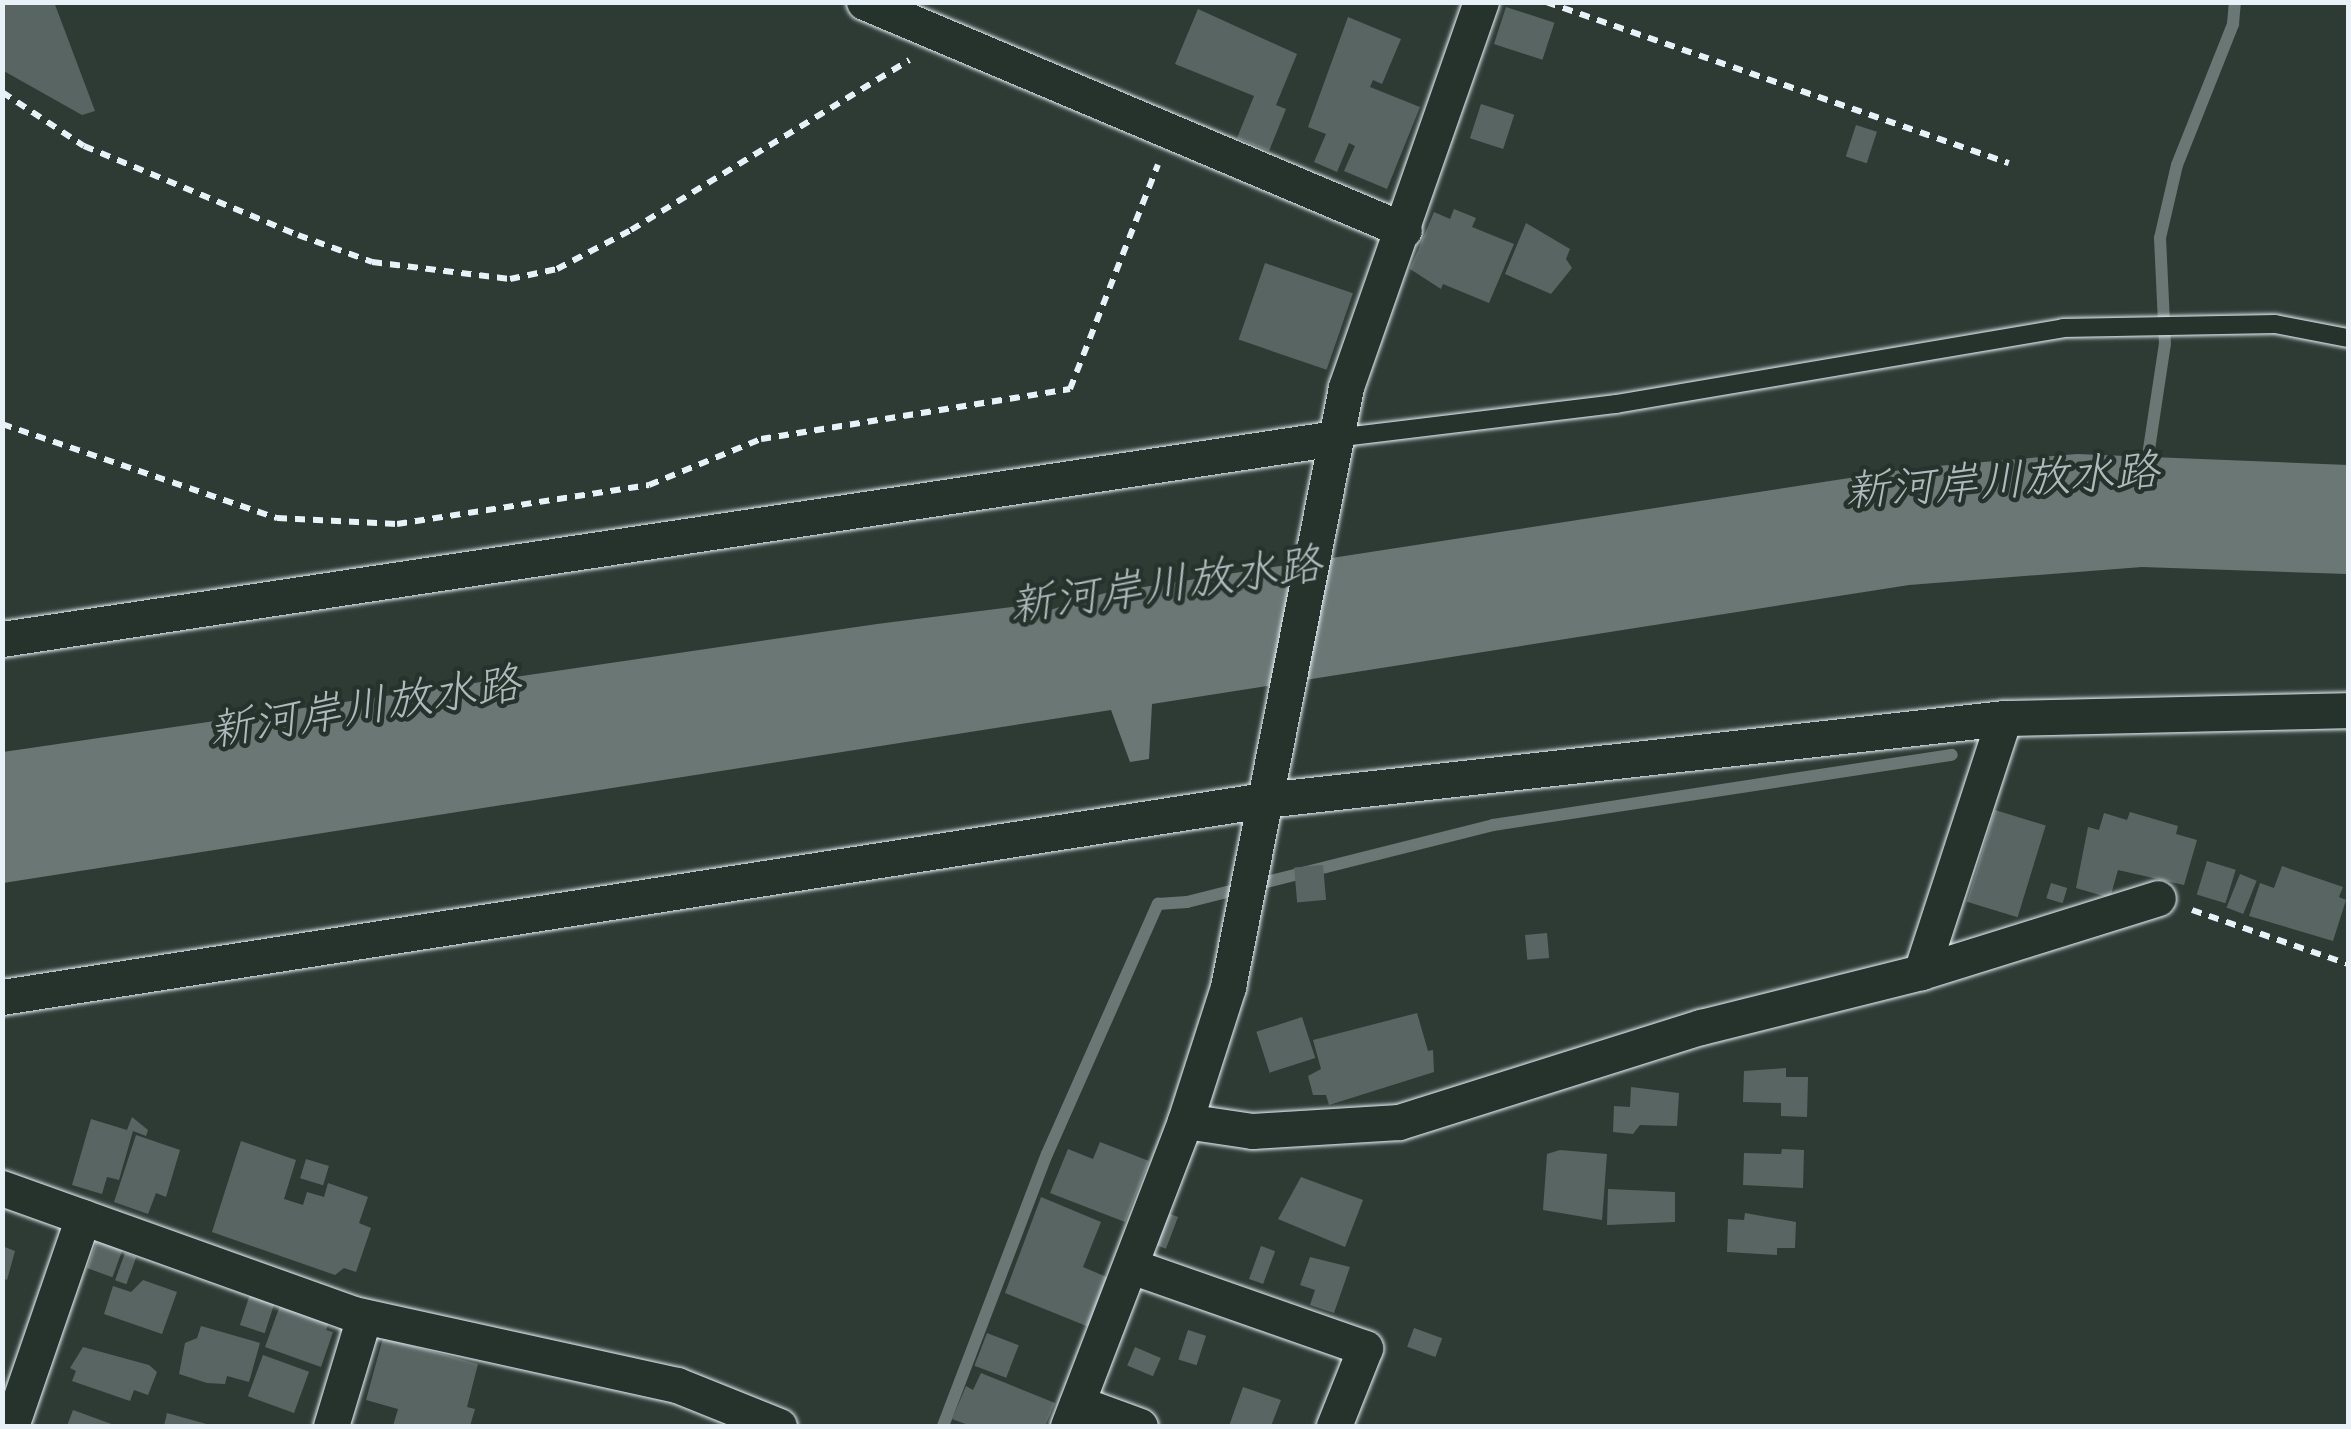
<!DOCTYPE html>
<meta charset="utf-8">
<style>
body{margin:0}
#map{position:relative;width:2351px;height:1429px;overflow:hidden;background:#2e3b35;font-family:"Indie Flower","Klee One",sans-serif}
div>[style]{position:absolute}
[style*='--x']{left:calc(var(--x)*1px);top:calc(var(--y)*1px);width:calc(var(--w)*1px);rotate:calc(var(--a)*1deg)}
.water>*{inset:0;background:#6b7775}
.stream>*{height:12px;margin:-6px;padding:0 6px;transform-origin:6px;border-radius:6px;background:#6b7775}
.building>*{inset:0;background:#596563;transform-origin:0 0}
.path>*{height:6px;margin-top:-3px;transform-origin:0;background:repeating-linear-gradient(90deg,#e8f1f8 0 10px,transparent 0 18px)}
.roads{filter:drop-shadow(0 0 2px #e8f1f8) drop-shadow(0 0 2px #e8f1f8)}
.service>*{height:18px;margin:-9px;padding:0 9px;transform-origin:9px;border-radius:9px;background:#26332d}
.minor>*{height:35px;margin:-17.5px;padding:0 17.5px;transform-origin:17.5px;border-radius:17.5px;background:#26332d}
span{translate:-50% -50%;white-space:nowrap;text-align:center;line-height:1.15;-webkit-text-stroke:9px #26332d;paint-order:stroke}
.water-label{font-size:45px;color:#b0babd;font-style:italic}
.frame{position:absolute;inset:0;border:5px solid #e8f1f8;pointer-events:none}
</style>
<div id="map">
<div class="water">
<i style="clip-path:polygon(2077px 454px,2348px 465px,2348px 574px,2142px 567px,1909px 585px,1152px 704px,1149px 759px,1130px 762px,1111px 710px,3px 883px,3px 752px,877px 624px,1028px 605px,1050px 610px,1105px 593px,1914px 468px)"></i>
</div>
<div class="stream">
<i style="--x:2146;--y:469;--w:126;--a:-81.4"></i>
<i style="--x:2165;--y:344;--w:106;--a:-92.7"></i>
<i style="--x:2160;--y:238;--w:75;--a:-76.9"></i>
<i style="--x:2177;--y:165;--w:152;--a:-68.3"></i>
<i style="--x:2233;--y:24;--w:22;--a:-85"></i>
<i style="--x:943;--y:1426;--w:291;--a:-69.1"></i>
<i style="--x:1047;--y:1154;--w:274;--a:-66.1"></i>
<i style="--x:1158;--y:904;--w:29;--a:-4"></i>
<i style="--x:1187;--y:902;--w:316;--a:-14.1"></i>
<i style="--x:1493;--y:825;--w:464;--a:-8.7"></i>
</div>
<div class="building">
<i style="clip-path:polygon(2px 2px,54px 2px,95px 111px,82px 115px,2px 70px)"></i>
<i style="left:1506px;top:7px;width:51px;height:39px;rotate:18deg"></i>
<i style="clip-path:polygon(1198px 9px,1297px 54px,1276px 105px,1286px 109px,1269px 151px,1237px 138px,1254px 96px,1175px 64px)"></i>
<i style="clip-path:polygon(1348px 17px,1401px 39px,1382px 84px,1373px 80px,1370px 87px,1420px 107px,1387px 189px,1344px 171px,1355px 146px,1349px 143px,1337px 172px,1314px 162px,1326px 134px,1308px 127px)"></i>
<i style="left:1481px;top:104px;width:35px;height:36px;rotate:18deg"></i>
<i style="left:1856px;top:125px;width:22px;height:33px;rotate:18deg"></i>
<i style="clip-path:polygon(1454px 209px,1476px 218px,1472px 227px,1514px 244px,1489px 303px,1443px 284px,1441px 289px,1410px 269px,1434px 212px,1450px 219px)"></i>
<i style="clip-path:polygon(1526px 223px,1570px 249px,1566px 259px,1572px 268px,1551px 294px,1505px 274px)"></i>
<i style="left:1265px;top:263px;width:93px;height:81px;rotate:19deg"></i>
<i style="left:1995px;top:810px;width:53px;height:96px;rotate:17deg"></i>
<i style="clip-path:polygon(2130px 812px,2178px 826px,2176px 834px,2197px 840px,2184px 885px,2118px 870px,2110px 898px,2076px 888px,2088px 827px,2099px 830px,2104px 813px,2127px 820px)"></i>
<i style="left:2207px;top:861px;width:30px;height:35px;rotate:17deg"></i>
<i style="left:1323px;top:865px;width:35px;height:29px;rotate:85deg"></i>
<i style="clip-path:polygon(2282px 866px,2343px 887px,2339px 897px,2346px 900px,2333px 941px,2249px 916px,2260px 883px,2274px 888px)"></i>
<i style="left:2240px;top:874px;width:18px;height:36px;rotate:22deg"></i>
<i style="left:2051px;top:883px;width:17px;height:16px;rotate:17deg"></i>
<i style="left:1547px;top:933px;width:25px;height:22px;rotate:85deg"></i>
<i style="clip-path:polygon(1417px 1013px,1428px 1051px,1433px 1050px,1434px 1072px,1329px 1105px,1326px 1095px,1313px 1095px,1308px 1076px,1321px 1069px,1313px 1040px)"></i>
<i style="left:1302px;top:1017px;width:43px;height:48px;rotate:72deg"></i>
<i style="clip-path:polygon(1786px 1068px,1786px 1077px,1808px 1077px,1807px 1117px,1781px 1116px,1781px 1103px,1743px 1102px,1744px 1071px)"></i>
<i style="clip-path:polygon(1631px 1087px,1679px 1093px,1677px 1126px,1640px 1125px,1633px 1134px,1613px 1132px,1614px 1106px,1630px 1107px)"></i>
<i style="clip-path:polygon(132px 1117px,148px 1130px,146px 1136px,133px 1131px,119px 1180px,107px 1177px,102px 1194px,72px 1185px,91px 1119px,127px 1130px)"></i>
<i style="clip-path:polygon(136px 1135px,180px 1150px,166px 1197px,156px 1193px,148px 1214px,114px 1202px)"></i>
<i style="clip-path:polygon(241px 1141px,296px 1160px,284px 1199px,303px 1205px,307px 1192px,324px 1197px,328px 1183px,368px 1197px,359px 1223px,371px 1228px,356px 1272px,344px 1268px,335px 1275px,212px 1232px)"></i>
<i style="clip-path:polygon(1100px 1142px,1149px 1161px,1125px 1222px,1050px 1193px,1068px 1149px,1093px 1159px)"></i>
<i style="clip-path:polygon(1782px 1149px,1804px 1150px,1803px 1188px,1743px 1185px,1744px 1153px,1781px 1154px)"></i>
<i style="clip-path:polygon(1560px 1150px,1607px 1154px,1602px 1220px,1543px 1210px,1547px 1154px)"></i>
<i style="left:306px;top:1159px;width:24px;height:20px;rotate:17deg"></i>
<i style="clip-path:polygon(1301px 1177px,1363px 1200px,1345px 1247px,1278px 1219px)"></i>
<i style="clip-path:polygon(1608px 1189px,1675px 1192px,1675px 1222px,1607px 1225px)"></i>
<i style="clip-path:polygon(1041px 1197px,1101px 1222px,1083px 1267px,1109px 1278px,1089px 1327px,1005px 1293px)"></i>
<i style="left:1165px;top:1212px;width:14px;height:34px;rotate:21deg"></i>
<i style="clip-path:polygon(1745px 1213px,1796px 1222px,1795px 1248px,1777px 1248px,1777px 1255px,1727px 1252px,1728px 1219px,1744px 1220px)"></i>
<i style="left:98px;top:1238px;width:27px;height:32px;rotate:20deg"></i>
<i style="clip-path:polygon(2px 1246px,15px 1251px,7px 1280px,2px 1278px)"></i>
<i style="left:1261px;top:1246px;width:15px;height:35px;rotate:20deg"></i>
<i style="left:125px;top:1253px;width:12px;height:29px;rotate:20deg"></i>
<i style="clip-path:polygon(1310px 1257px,1350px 1267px,1334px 1313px,1310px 1305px,1315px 1290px,1300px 1285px)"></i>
<i style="clip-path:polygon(143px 1280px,177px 1292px,162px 1334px,104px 1314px,113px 1286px,131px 1292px)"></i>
<i style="left:252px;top:1288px;width:26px;height:39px;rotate:18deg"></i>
<i style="clip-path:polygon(282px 1300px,330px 1320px,326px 1330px,333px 1332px,321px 1367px,265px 1347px)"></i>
<i style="clip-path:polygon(201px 1326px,260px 1343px,249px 1382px,227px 1376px,225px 1384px,207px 1383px,179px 1374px,185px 1343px,197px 1338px)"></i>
<i style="left:1414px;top:1328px;width:30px;height:20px;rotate:20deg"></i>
<i style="left:1188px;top:1330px;width:19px;height:31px;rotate:18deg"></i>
<i style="left:987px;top:1333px;width:34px;height:35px;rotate:21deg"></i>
<i style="clip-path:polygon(383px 1338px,478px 1364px,467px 1407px,475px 1409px,470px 1426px,393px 1426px,398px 1409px,366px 1400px)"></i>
<i style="clip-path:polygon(83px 1347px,149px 1365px,157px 1372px,148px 1395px,134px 1390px,130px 1401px,72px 1381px,76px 1371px,70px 1368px)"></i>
<i style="left:1135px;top:1347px;width:28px;height:20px;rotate:23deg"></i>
<i style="left:263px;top:1355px;width:49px;height:44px;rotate:20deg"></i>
<i style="clip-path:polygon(981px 1373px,1055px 1403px,1045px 1426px,971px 1426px,952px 1419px,966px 1386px,973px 1390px)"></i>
<i style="clip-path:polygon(1243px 1387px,1281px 1400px,1271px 1426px,1229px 1426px)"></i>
<i style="clip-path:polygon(73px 1410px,117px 1426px,67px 1426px)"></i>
<i style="clip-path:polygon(167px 1413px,210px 1425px,210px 1426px,164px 1426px)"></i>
</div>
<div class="path">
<i style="--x:1546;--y:2;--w:490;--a:19.2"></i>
<i style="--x:2;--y:92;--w:98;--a:33.4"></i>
<i style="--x:84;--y:146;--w:232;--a:22.6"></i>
<i style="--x:298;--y:235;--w:79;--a:20"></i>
<i style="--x:372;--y:262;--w:139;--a:7"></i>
<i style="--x:510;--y:279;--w:48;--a:-12"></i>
<i style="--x:557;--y:269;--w:84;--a:-27.8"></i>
<i style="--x:631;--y:230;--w:326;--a:-31.4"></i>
<i style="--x:2;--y:424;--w:291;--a:18.9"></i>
<i style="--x:277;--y:518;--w:120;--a:2.9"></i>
<i style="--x:397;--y:524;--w:255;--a:-8.8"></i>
<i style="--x:649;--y:485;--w:121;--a:-22.3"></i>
<i style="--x:761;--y:439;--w:313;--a:-9.2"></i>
<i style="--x:1070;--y:389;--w:241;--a:-68.6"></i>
<i style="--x:2192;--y:910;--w:165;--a:19.1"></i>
</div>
<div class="roads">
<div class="service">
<i style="--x:1335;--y:438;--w:283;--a:-6.9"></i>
<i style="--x:1616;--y:404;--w:453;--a:-9.6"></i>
<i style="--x:2063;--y:328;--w:212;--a:-1.1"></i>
<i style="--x:2275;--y:324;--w:74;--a:10.9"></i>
</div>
<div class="minor">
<i style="--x:864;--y:2;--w:586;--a:22.89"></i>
<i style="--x:2;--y:639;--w:1348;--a:-8.57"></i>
<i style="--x:1921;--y:972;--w:267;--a:-71.9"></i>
<i style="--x:2;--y:997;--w:1278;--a:-8.87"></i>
<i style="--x:1265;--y:800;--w:744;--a:-6.33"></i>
<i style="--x:2004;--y:718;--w:344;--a:-1.3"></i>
<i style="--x:1185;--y:1121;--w:68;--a:8.5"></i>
<i style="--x:1252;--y:1131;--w:147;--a:-3.5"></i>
<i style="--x:1399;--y:1122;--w:317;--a:-17.5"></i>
<i style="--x:1701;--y:1027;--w:227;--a:-14"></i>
<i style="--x:1921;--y:972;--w:248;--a:-17.3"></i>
<i style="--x:2;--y:1188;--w:374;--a:19.7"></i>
<i style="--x:354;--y:1314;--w:331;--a:12.4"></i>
<i style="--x:677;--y:1385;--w:110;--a:21.9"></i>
<i style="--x:1131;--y:1266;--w:248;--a:19.3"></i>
<i style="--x:1365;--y:1348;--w:84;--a:111.7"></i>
<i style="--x:1077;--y:1403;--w:67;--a:20.1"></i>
<i style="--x:11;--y:1426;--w:221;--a:-71"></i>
<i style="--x:331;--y:1426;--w:114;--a:-73.2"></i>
<i style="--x:1068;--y:1426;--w:327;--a:-69"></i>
<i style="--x:1185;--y:1121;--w:141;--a:-72.2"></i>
<i style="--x:1228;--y:987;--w:611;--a:-78.87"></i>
<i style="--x:1346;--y:387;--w:408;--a:-70.7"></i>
</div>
</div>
<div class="water-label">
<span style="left:2002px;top:485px;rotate:-4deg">新河岸川放水路</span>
<span style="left:1166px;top:589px;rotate:-8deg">新河岸川放水路</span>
<span style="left:365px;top:711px;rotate:-9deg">新河岸川放水路</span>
</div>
<div class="frame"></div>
</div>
